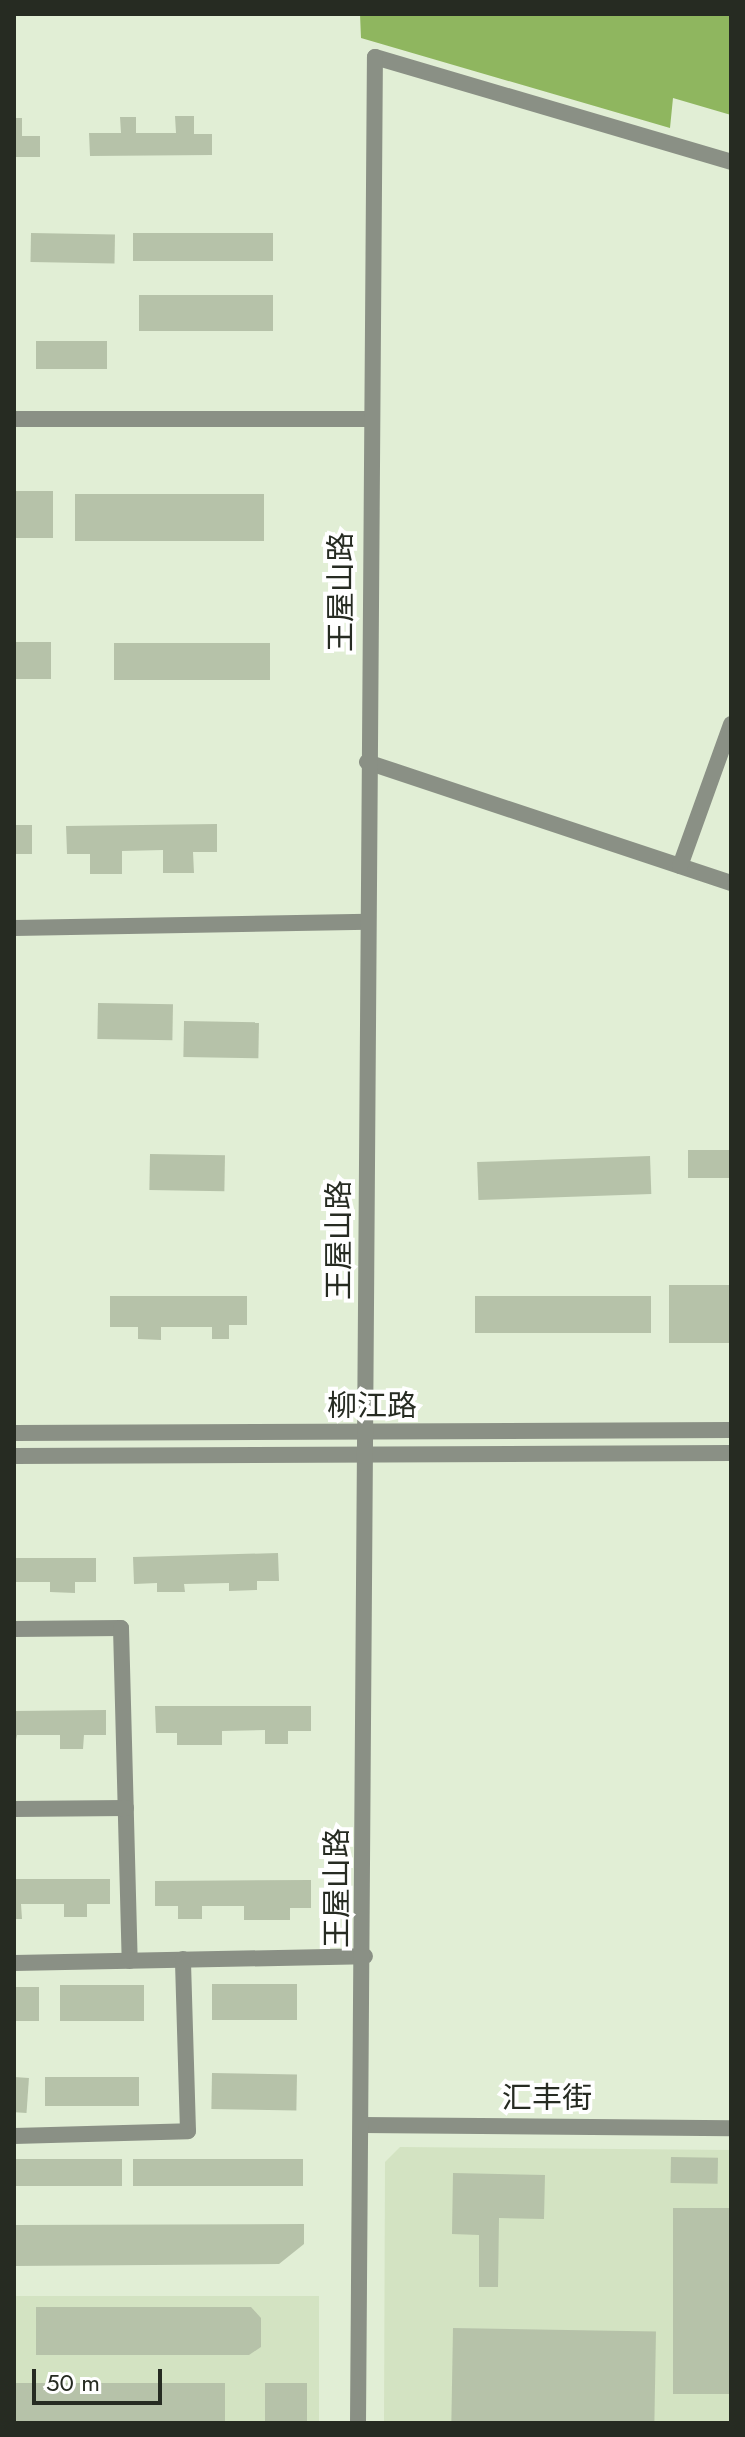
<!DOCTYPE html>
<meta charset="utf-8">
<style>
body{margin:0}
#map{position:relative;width:745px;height:2437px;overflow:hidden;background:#e1eed5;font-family:Jost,"Noto Sans SC",sans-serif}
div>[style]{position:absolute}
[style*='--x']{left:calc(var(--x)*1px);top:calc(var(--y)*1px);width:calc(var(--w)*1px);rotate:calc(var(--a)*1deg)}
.built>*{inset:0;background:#d3e3c2;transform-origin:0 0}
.forest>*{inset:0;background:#8fb65f}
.building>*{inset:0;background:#b6c2a9;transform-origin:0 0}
.minor>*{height:16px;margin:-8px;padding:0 8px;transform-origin:8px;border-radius:8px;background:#8a9085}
.tertiary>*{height:16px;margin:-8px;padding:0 8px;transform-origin:8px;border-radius:8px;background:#8a9085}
span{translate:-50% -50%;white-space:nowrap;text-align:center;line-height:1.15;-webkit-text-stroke:8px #fff;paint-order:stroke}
.street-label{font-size:30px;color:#262b22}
.frame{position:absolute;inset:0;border:16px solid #262b22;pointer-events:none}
.scale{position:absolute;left:32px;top:2369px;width:130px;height:36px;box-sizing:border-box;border:4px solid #262b22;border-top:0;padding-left:10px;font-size:24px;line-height:28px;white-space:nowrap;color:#262b22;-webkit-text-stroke:6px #fff;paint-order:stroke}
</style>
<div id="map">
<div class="built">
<i style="clip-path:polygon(400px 2147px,731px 2150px,731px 2423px,384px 2423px,385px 2162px)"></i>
<i style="left:319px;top:2296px;width:127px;height:305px;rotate:90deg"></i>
</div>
<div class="forest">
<i style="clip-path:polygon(360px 14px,731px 14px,731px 115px,673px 98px,670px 128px,361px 38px)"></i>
</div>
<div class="building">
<i style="clip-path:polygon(175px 116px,194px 116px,194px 134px,212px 134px,212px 155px,90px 156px,89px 133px,121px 133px,120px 117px,136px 117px,136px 133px,176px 133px)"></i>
<i style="clip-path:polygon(14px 118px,22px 118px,22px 136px,40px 136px,40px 157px,14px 157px)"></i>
<i style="left:31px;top:233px;width:84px;height:29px;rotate:1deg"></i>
<i style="left:273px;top:233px;width:28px;height:140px;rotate:90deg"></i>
<i style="left:139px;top:295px;width:134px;height:36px"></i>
<i style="left:36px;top:341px;width:71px;height:28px"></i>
<i style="left:14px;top:491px;width:39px;height:47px"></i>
<i style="left:75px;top:494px;width:189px;height:47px"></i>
<i style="left:14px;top:642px;width:37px;height:37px"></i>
<i style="left:270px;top:643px;width:37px;height:156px;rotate:90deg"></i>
<i style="clip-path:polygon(217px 824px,217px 852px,193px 852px,194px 873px,163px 873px,163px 850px,122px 851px,122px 874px,90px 874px,90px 854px,67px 854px,66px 826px)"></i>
<i style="left:14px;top:825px;width:18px;height:29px"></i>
<i style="left:98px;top:1003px;width:75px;height:36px;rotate:1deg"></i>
<i style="left:184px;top:1021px;width:75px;height:36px;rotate:1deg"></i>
<i style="left:688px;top:1150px;width:43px;height:28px"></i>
<i style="left:150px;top:1154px;width:75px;height:36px;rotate:1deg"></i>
<i style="left:650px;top:1156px;width:38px;height:173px;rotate:88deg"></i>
<i style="left:669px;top:1285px;width:62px;height:58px"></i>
<i style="clip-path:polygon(110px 1296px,247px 1296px,247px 1325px,229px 1325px,229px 1339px,212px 1339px,212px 1327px,161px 1327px,161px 1340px,138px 1339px,138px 1327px,110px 1327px)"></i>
<i style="left:651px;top:1296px;width:37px;height:176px;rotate:90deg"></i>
<i style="clip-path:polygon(278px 1553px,279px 1581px,257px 1581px,257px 1590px,229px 1591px,229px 1583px,184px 1584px,185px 1592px,157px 1592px,157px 1583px,134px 1584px,133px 1557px)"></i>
<i style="clip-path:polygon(14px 1558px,96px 1558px,96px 1582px,75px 1582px,75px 1593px,50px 1592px,50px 1582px,14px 1582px)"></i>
<i style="clip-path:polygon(155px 1706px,311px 1706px,311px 1731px,288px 1731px,288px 1744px,265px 1744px,265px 1730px,222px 1731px,222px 1745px,177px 1745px,177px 1733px,156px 1733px)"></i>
<i style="clip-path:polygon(106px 1710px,106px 1735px,84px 1735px,83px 1749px,60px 1749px,60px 1735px,17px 1735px,14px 1750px,14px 1711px)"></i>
<i style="clip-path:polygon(14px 1879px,110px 1879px,110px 1904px,87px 1904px,87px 1917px,64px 1917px,64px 1904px,21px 1904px,22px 1919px,14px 1919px)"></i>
<i style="clip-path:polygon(311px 1880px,311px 1908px,290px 1908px,290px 1920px,244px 1920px,244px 1906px,202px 1906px,202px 1919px,178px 1919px,178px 1906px,155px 1906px,155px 1881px)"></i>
<i style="left:212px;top:1984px;width:85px;height:36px"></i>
<i style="left:60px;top:1985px;width:84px;height:36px"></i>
<i style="left:14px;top:1987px;width:25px;height:34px"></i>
<i style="left:212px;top:2073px;width:85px;height:36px;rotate:1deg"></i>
<i style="left:14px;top:2077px;width:15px;height:35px;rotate:4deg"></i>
<i style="left:45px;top:2077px;width:94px;height:29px"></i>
<i style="left:671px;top:2157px;width:47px;height:26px;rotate:1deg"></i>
<i style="left:122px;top:2159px;width:27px;height:108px;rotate:90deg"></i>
<i style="left:303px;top:2159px;width:27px;height:170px;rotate:90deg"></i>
<i style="clip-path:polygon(453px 2173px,545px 2175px,544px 2219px,499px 2218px,498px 2287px,479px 2287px,479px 2235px,452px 2234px)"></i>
<i style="left:673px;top:2208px;width:58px;height:186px"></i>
<i style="clip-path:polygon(304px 2224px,304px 2244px,279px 2264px,14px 2266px,14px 2225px)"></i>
<i style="clip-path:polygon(36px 2307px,251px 2307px,261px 2318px,261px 2347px,249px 2355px,36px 2355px)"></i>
<i style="left:453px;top:2328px;width:203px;height:95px;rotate:1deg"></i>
<i style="left:225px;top:2383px;width:40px;height:211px;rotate:90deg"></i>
<i style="left:265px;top:2383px;width:42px;height:40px"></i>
</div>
<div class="minor">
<i style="--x:375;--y:57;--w:371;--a:16.4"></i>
<i style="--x:367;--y:762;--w:384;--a:18.4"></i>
<i style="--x:680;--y:866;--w:151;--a:-70.2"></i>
<i style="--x:14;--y:1629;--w:107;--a:-0.5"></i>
<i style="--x:121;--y:1628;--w:333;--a:88.5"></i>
<i style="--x:14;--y:1809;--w:112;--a:-0.5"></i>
<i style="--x:14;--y:1963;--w:351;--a:-1.1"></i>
<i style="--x:14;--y:2136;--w:174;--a:-1.6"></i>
<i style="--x:188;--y:2131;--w:172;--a:-91.7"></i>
</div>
<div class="tertiary">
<i style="--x:14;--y:419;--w:356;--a:0"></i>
<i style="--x:14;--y:928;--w:354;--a:-1"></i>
<i style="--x:14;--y:1433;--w:717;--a:-0.24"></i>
<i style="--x:14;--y:1456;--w:717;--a:-0.24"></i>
<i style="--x:362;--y:2125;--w:369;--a:0.5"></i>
<i style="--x:358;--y:2423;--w:2366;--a:-89.59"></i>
</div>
<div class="street-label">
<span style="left:341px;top:592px;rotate:-90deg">王屋山路</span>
<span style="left:339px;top:1240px;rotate:-90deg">王屋山路</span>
<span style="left:372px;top:1406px">柳江路</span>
<span style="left:337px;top:1888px;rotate:-90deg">王屋山路</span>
<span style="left:547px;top:2098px">汇丰街</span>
</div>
<div class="frame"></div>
<div class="scale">50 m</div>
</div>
